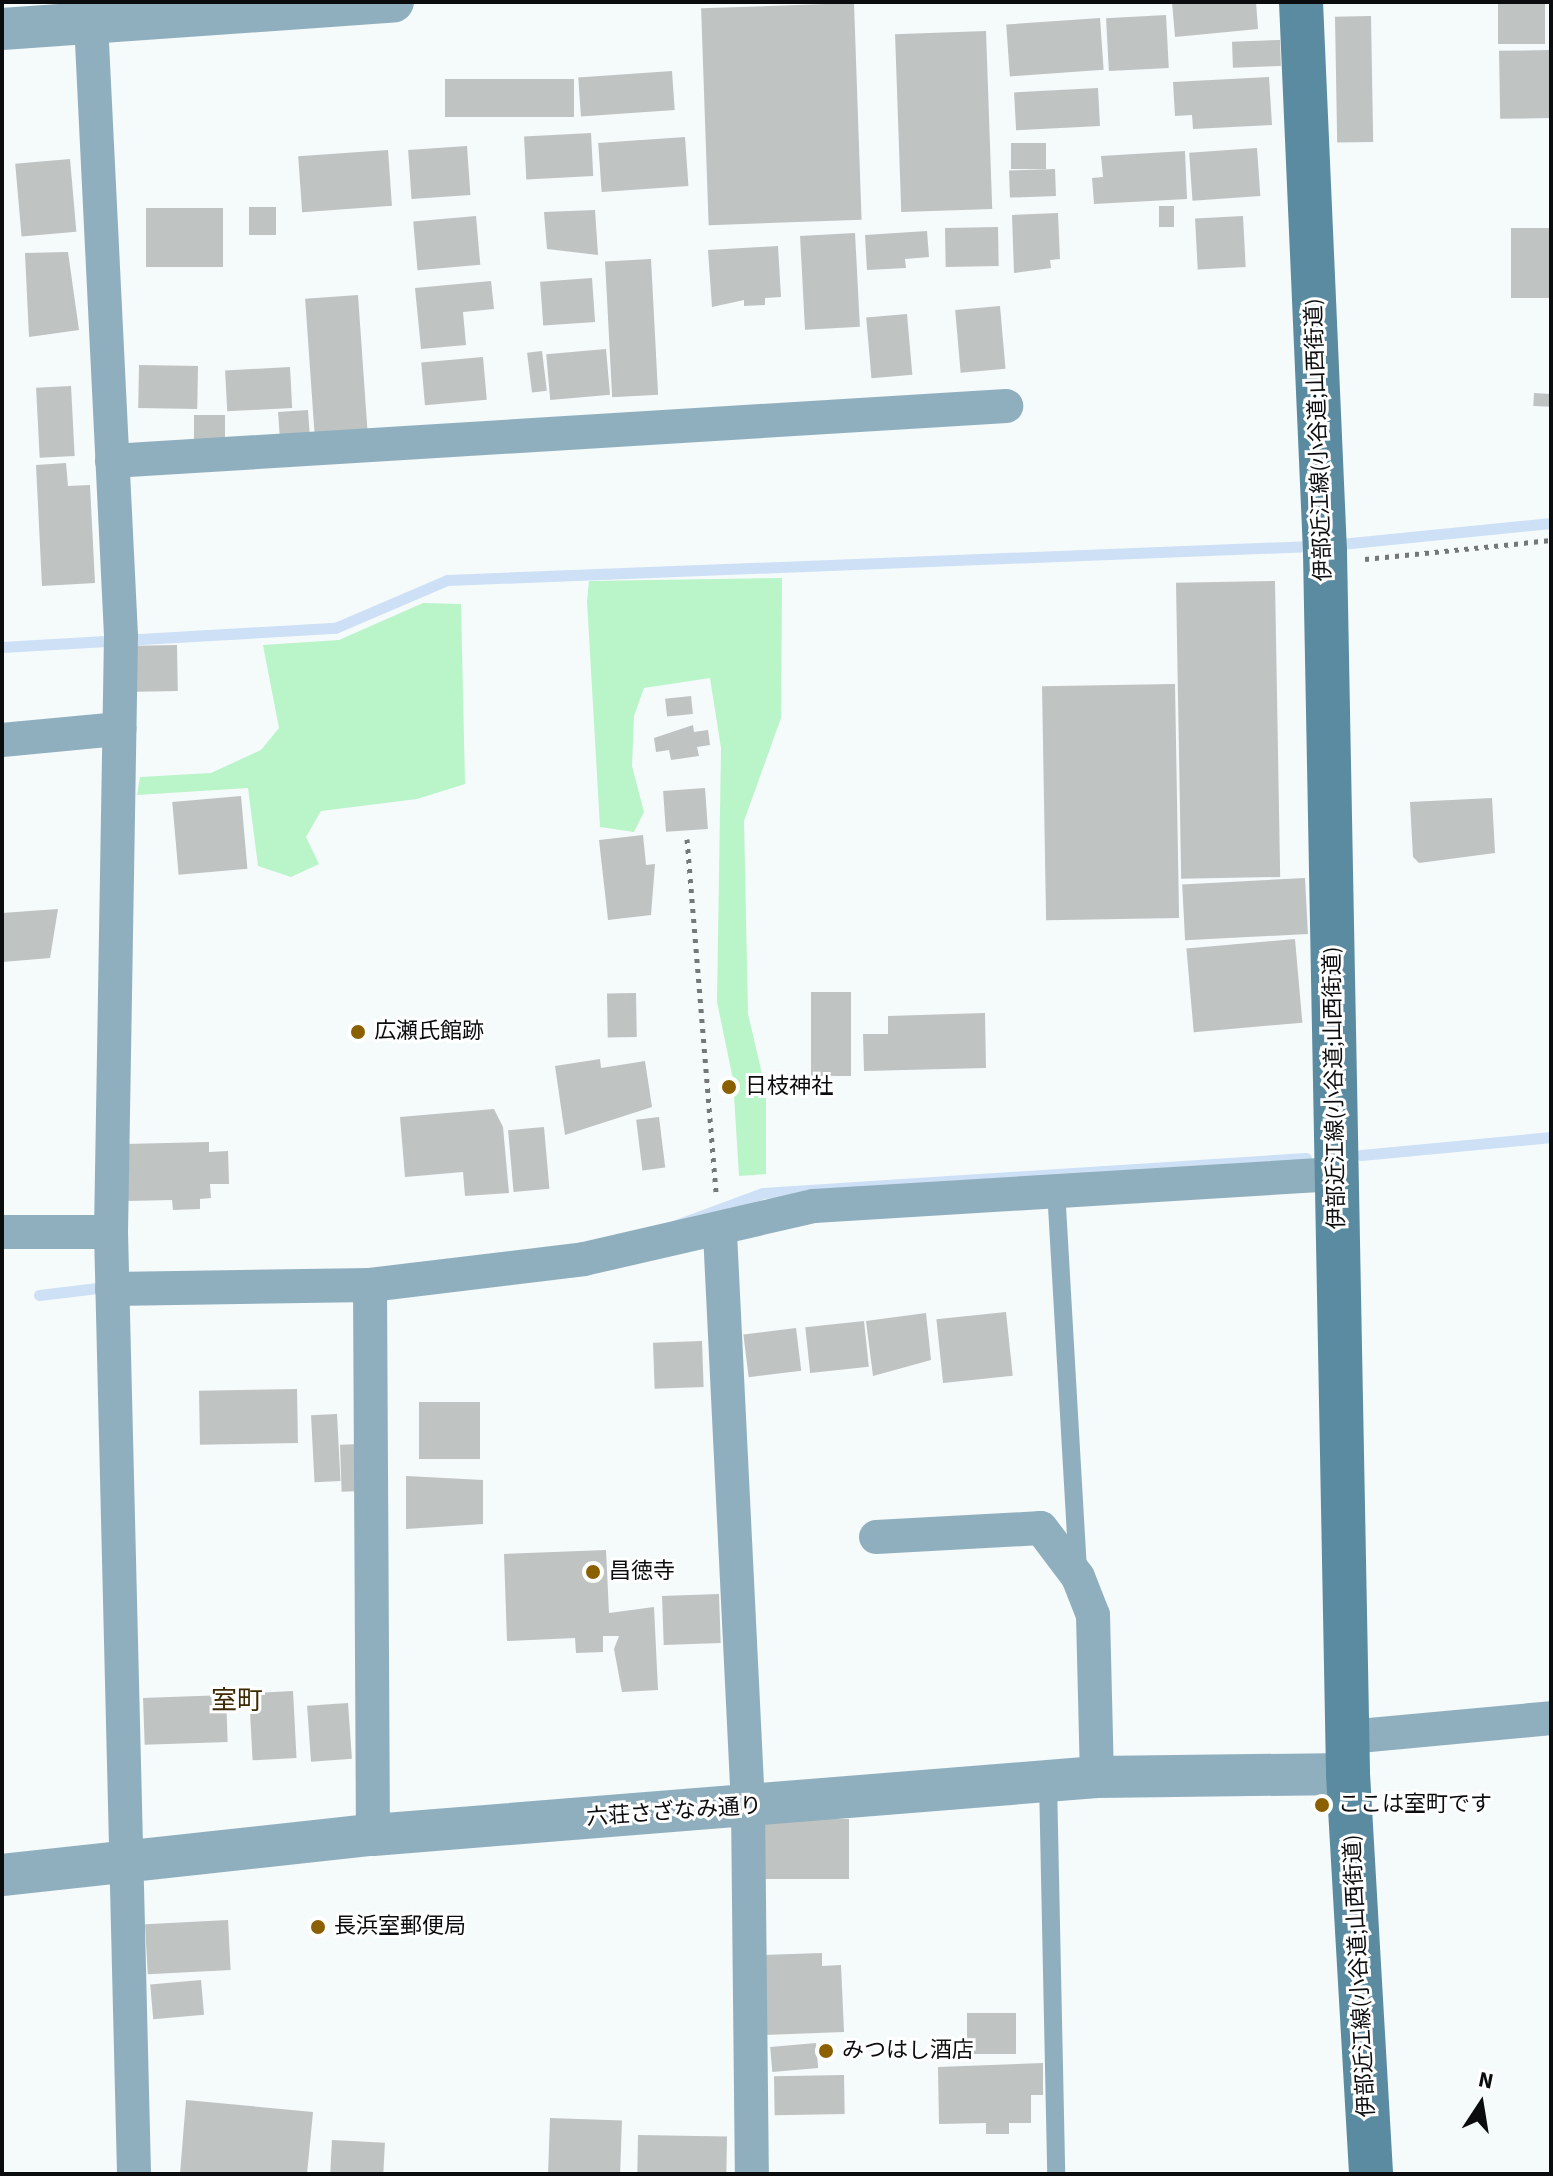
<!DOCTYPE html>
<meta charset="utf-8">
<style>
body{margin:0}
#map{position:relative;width:1553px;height:2176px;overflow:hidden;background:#f5fafb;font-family:"Source Sans 3","Noto Sans JP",sans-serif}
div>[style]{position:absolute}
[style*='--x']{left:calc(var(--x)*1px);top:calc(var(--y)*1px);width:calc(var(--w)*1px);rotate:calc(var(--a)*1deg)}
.green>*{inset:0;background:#baf4c9}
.stream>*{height:11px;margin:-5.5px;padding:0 5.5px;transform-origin:5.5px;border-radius:5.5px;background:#cde0f6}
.building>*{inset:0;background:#bfc3c2;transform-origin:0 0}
.path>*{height:5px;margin-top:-2.5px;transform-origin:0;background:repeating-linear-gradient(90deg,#757879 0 4px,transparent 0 10px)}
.service>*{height:18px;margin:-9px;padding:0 9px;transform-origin:9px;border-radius:9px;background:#90afbe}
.minor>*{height:34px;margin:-17px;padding:0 17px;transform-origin:17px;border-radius:17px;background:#90afbe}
.tertiary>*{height:42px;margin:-21px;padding:0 21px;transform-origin:21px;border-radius:21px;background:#90afbe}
.secondary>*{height:44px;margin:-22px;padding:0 22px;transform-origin:22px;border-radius:22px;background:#5b8ba0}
.dots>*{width:22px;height:22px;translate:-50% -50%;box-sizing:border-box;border:4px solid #fff;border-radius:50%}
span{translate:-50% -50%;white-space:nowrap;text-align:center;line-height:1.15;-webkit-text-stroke:6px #fff;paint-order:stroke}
.street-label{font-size:22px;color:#0b0c0d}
.poi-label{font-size:22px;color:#0b0c0d}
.left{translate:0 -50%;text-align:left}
.quarter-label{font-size:26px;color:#3c2801}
.frame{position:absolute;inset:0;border:4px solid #0b0c0d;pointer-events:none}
.north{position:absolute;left:1441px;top:2064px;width:80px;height:80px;-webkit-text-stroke:6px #fff;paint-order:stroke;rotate:12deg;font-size:22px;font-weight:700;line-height:32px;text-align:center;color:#0b0c0d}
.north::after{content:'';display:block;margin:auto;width:28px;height:36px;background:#0b0c0d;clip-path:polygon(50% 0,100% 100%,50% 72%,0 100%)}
</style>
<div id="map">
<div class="green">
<i style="clip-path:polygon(782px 578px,781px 718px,744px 821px,748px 1014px,766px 1091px,766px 1174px,739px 1176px,733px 1079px,717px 1002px,721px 748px,710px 678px,644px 688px,634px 716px,632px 766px,644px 812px,634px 832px,600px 827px,587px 601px,589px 581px)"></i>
<i style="clip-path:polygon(423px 603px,461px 604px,465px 784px,417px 799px,321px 811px,306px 837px,319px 864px,291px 877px,258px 866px,248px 788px,137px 795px,140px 777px,211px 773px,261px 750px,279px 728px,263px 645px,339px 640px)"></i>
</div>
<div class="stream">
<i style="--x:1341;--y:544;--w:211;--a:-5.7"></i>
<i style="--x:2;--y:647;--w:334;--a:-3.3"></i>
<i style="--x:335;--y:628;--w:122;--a:-23.2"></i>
<i style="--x:447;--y:580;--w:866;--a:-2.25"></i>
<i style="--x:1361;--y:1155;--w:191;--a:-5.4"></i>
<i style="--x:671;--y:1227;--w:98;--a:-20.3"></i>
<i style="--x:763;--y:1193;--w:544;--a:-3.69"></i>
<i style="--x:39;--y:1295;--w:59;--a:-6.8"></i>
</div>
<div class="building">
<i style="clip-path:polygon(1172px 2px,1256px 2px,1258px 29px,1175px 37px)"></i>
<i style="left:1498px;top:2px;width:47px;height:42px"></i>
<i style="left:854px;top:3px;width:217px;height:153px;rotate:88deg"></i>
<i style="left:1166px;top:15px;width:53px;height:60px;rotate:87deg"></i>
<i style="left:1371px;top:16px;width:126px;height:36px;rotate:89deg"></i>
<i style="left:1100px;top:18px;width:52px;height:94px;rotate:86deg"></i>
<i style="left:986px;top:31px;width:178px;height:91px;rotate:88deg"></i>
<i style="left:1280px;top:40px;width:26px;height:48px;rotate:88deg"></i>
<i style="left:1549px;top:50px;width:68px;height:50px;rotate:89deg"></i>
<i style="left:672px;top:71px;width:39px;height:94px;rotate:86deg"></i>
<i style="clip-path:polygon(1269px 77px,1272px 125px,1193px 129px,1192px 115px,1175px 116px,1173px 82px)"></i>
<i style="left:574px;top:79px;width:38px;height:129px;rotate:90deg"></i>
<i style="left:1098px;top:88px;width:38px;height:84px;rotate:87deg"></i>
<i style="left:591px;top:133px;width:43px;height:67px;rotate:87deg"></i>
<i style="left:685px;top:137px;width:49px;height:87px;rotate:86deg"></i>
<i style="left:1046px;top:143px;width:26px;height:35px;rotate:90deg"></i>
<i style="left:467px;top:146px;width:49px;height:59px;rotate:86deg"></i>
<i style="left:1257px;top:148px;width:48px;height:68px;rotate:86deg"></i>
<i style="left:388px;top:150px;width:56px;height:90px;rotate:86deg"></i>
<i style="clip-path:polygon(1185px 151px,1187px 199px,1094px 204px,1092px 178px,1103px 177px,1101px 156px)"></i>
<i style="left:70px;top:159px;width:73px;height:55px;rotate:85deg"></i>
<i style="left:1055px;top:169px;width:27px;height:46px;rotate:88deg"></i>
<i style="left:1159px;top:206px;width:15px;height:21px"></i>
<i style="left:249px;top:207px;width:27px;height:28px"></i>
<i style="left:146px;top:208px;width:77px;height:59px"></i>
<i style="clip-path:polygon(595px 210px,598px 255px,547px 249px,544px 212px)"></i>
<i style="clip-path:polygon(1058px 213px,1060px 259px,1050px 260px,1051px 268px,1014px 273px,1012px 215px)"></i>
<i style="left:476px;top:216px;width:49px;height:63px;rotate:85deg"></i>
<i style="left:1243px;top:216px;width:51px;height:48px;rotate:87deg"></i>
<i style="left:998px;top:227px;width:39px;height:53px;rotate:89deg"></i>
<i style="left:1551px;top:228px;width:70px;height:40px;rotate:90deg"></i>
<i style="clip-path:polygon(927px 231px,929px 257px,905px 259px,906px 268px,867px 270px,865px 235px)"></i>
<i style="left:855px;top:233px;width:94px;height:55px;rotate:87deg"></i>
<i style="clip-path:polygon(778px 246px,781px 297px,765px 298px,765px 305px,744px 306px,744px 300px,712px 307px,708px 250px)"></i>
<i style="clip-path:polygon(68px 252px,79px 330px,29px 337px,25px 253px)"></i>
<i style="left:651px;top:259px;width:136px;height:46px;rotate:87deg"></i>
<i style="left:592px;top:278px;width:44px;height:52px;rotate:86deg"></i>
<i style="clip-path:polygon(491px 281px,494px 309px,463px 312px,466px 345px,421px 349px,415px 288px)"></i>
<i style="left:358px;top:295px;width:135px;height:53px;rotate:86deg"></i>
<i style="left:1000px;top:306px;width:63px;height:45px;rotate:85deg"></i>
<i style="left:907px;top:314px;width:61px;height:41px;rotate:85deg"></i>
<i style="left:606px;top:349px;width:46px;height:60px;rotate:85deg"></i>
<i style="left:542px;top:351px;width:40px;height:15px;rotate:83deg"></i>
<i style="left:483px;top:357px;width:43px;height:62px;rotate:85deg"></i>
<i style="left:139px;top:365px;width:59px;height:43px;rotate:1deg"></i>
<i style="left:290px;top:367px;width:41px;height:65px;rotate:87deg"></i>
<i style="left:71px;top:386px;width:70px;height:35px;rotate:87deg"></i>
<i style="left:1534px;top:393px;width:17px;height:13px;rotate:3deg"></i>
<i style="left:308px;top:410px;width:27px;height:30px;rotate:86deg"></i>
<i style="left:194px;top:415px;width:31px;height:29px"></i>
<i style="clip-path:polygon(66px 463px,68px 486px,90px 485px,95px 583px,42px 586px,36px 465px)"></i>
<i style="left:1275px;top:581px;width:296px;height:99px;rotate:89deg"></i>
<i style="left:177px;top:645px;width:46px;height:41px;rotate:89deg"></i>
<i style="left:1175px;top:684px;width:234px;height:133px;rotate:89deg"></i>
<i style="left:691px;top:696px;width:18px;height:26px;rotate:84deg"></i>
<i style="clip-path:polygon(693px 725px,694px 732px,708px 730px,710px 745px,697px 747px,699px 756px,671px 760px,669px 750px,656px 752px,654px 738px)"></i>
<i style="left:705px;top:788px;width:41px;height:42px;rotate:86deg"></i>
<i style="left:241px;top:796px;width:73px;height:69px;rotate:85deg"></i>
<i style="clip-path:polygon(1492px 798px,1495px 853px,1419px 863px,1413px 857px,1410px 802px)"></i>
<i style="clip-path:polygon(643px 835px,646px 865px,655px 864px,651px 915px,608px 920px,599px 840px)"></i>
<i style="left:1305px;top:878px;width:56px;height:123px;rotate:87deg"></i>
<i style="clip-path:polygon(58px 909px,50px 958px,2px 962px,2px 913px)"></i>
<i style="left:1295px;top:939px;width:84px;height:109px;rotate:85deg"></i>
<i style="left:811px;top:992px;width:40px;height:84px"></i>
<i style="left:636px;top:993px;width:44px;height:29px;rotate:89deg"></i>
<i style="clip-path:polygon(985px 1013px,986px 1068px,864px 1071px,863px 1034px,888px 1034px,888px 1016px)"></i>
<i style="clip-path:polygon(600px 1059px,601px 1068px,645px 1061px,652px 1107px,565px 1135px,555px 1066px)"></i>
<i style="clip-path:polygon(494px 1109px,503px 1127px,509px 1193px,465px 1196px,463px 1172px,405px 1177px,400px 1117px)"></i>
<i style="left:659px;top:1117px;width:51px;height:23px;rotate:83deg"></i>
<i style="left:544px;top:1127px;width:62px;height:36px;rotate:85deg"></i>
<i style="clip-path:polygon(209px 1142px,209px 1152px,228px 1151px,229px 1184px,210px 1184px,211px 1198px,200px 1199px,200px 1209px,173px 1210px,172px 1200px,126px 1201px,124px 1144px)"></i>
<i style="left:1006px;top:1312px;width:64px;height:70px;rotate:84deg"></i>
<i style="clip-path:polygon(926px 1313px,931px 1360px,873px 1376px,866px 1321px)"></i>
<i style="left:864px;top:1321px;width:46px;height:59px;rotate:84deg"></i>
<i style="left:796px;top:1328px;width:43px;height:53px;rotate:83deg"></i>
<i style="left:702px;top:1341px;width:46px;height:49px;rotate:88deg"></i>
<i style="left:297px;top:1389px;width:54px;height:98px;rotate:89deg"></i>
<i style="left:480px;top:1402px;width:57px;height:61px;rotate:90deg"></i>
<i style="left:337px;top:1414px;width:67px;height:26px;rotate:87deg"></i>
<i style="left:360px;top:1444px;width:47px;height:20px;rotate:88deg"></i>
<i style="clip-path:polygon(406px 1476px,483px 1480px,483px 1524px,406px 1529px)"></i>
<i style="clip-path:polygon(606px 1550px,609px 1613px,654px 1607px,658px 1690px,622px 1692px,614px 1649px,619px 1636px,603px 1636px,603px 1652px,576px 1653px,575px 1638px,507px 1641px,504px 1554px)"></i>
<i style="left:719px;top:1594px;width:49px;height:57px;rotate:88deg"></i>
<i style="left:293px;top:1691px;width:67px;height:44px;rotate:87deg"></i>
<i style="left:226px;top:1695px;width:47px;height:83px;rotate:88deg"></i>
<i style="left:348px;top:1703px;width:56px;height:41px;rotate:86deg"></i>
<i style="left:765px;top:1819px;width:84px;height:60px"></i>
<i style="left:228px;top:1920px;width:50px;height:83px;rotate:87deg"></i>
<i style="clip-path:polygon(822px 1953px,822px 1966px,841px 1965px,844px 2032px,764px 2035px,761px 1955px)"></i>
<i style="left:201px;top:1980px;width:35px;height:51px;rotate:85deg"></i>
<i style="left:967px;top:2013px;width:49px;height:41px"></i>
<i style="left:816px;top:2043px;width:25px;height:46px;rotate:85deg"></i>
<i style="clip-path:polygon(1043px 2063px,1043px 2095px,1031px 2095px,1031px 2123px,1009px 2123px,1009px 2134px,986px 2134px,986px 2123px,939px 2124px,938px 2067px)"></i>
<i style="left:844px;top:2075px;width:39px;height:70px;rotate:89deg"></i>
<i style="clip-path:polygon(186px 2100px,313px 2112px,307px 2174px,180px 2174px)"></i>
<i style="left:550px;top:2118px;width:72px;height:55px;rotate:2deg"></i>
<i style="left:638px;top:2135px;width:89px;height:39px;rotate:1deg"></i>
<i style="left:332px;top:2140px;width:53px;height:34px;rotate:3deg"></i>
</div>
<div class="path">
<i style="--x:1365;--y:559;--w:187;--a:-5.8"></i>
<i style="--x:687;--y:839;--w:354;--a:85.3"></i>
</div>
<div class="service">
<i style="--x:1056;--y:1189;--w:382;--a:86.7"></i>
<i style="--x:1048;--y:1781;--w:393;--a:88.8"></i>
</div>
<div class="minor">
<i style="--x:91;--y:22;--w:615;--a:87.2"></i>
<i style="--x:121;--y:636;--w:596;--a:90.96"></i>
<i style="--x:111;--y:1232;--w:942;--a:88.6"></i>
<i style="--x:112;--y:461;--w:896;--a:-3.52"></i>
<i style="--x:2;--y:740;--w:118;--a:-5.4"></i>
<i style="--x:2;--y:1232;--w:109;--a:0"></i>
<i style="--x:720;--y:1233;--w:574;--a:87.2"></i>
<i style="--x:748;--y:1806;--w:368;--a:89.4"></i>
<i style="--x:370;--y:1285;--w:550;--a:89.69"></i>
<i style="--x:112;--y:1289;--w:258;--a:-0.9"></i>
<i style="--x:370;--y:1285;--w:216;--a:-6.9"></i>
<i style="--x:584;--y:1259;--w:236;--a:-13"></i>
<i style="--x:814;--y:1206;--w:523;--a:-3.51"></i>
<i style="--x:876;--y:1537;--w:165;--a:-3.1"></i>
<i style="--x:1041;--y:1528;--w:61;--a:52.9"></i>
<i style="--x:1078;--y:1577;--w:41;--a:68.5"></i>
<i style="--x:1093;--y:1615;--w:162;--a:88.6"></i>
<i style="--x:1348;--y:1737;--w:204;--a:-5.3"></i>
</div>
<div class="tertiary">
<i style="--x:2;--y:29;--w:392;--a:-4"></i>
<i style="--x:2;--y:1875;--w:373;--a:-6.2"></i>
<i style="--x:373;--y:1835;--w:726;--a:-4.58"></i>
<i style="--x:1097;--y:1777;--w:251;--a:-0.7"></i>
</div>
<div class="secondary">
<i style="--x:1301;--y:2;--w:551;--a:87.5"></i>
<i style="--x:1325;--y:552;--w:1222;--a:88.92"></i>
<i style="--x:1348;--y:1774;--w:401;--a:86.7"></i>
</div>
<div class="dots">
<i style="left:358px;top:1032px;background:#8b6001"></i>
<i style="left:729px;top:1087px;background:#8b6001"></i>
<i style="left:593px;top:1572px;background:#8b6001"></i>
<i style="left:1322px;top:1805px;background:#8b6001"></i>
<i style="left:318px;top:1927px;background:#8b6001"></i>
<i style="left:826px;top:2051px;background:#8b6001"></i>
</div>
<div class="street-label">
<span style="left:1319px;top:440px;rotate:-92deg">伊部近江線(小谷道;山西街道)</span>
<span style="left:1335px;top:1088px;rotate:-91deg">伊部近江線(小谷道;山西街道)</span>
<span style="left:674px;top:1812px;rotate:-4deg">六荘さざなみ通り</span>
<span style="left:1360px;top:1976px;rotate:-93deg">伊部近江線(小谷道;山西街道)</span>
</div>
<div class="poi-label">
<span class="left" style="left:374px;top:1032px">広瀬氏館跡</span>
<span class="left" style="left:745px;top:1087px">日枝神社</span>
<span class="left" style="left:609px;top:1572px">昌徳寺</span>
<span class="left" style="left:1338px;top:1805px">ここは室町です</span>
<span class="left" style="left:334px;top:1927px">長浜室郵便局</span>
<span class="left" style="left:842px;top:2051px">みつはし酒店</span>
</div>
<div class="quarter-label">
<span style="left:237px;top:1701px">室町</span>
</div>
<div class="frame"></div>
<div class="north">N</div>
</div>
